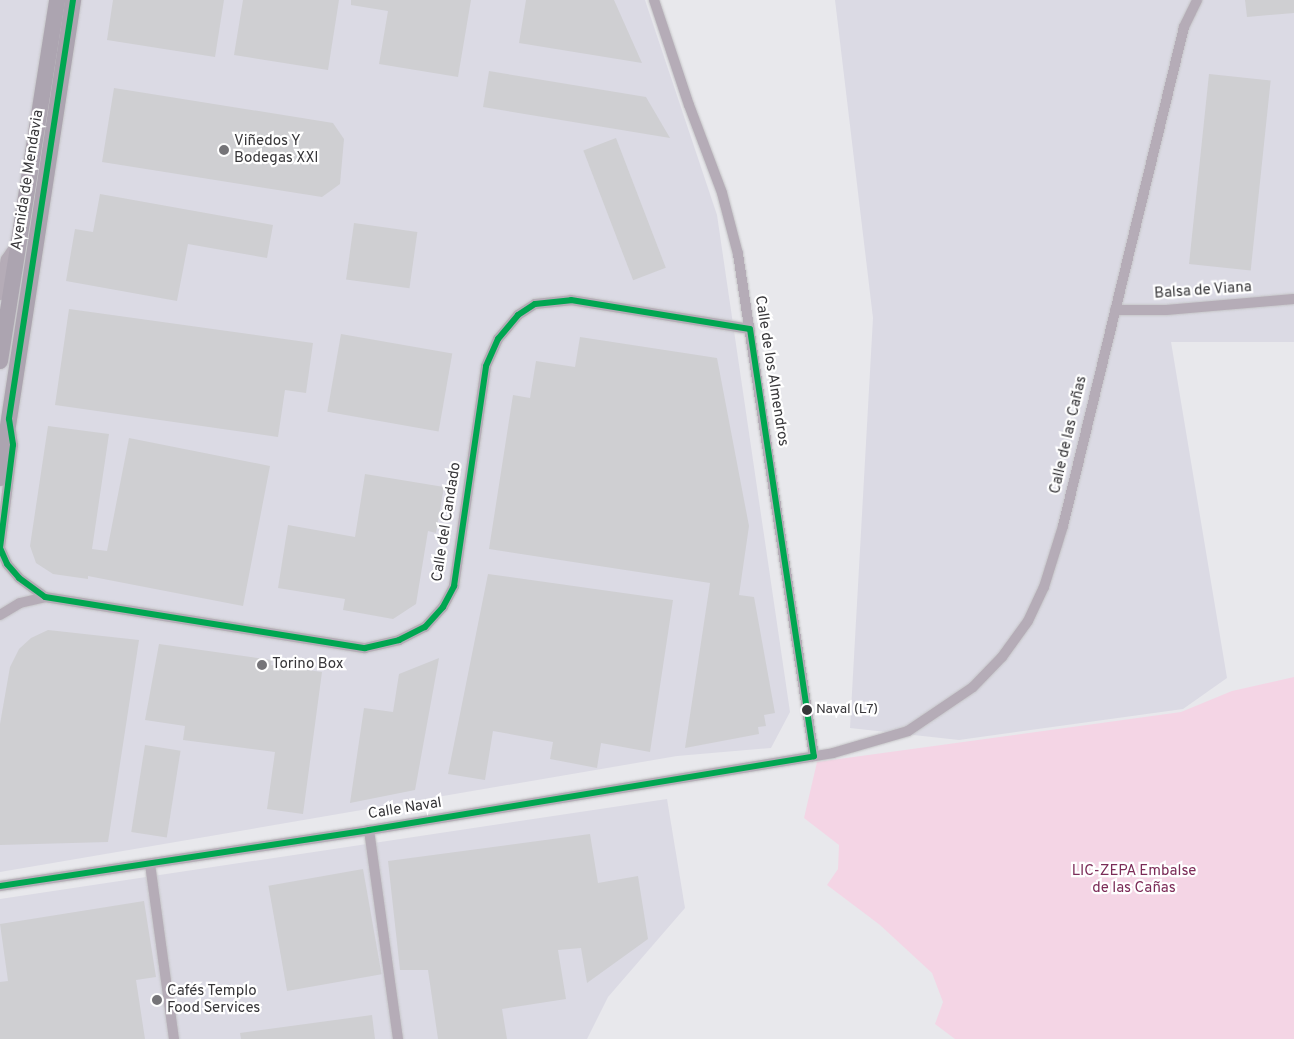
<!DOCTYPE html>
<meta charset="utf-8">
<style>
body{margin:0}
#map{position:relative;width:1294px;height:1039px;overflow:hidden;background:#e8e8ec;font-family:Overpass,sans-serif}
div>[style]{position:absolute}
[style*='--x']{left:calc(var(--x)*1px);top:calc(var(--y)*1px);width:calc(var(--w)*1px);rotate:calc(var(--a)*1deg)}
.built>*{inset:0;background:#dbdae4}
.green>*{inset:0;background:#f4d5e5}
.building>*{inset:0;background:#cfcfd2;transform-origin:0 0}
.roads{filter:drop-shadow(0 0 1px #c5c5c7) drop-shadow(0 0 1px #c5c5c7)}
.street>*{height:10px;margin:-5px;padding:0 5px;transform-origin:5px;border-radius:5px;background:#b5acb7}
.primary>*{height:16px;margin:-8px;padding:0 8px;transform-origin:8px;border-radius:8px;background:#aca4b0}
.bus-1>*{height:6px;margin:-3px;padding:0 3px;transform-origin:3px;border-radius:3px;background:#00a651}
.dots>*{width:14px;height:14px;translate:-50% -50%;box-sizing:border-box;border:2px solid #fff;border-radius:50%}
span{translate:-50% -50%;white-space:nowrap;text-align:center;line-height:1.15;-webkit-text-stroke:4.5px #fff;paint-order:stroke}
.bus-label{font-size:14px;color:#373639}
.left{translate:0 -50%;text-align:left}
.poi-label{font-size:15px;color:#373639}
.street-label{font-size:15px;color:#373639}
.park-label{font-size:15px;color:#7b2c58}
</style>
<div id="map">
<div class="built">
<i style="clip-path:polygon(0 0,645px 0,717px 215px,790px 712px,771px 748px,677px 756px,0 872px)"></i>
<i style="clip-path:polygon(835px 0,1294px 0,1294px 342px,1171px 342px,1227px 678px,1183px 709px,959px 740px,850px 728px,873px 318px)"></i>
<i style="clip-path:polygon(667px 799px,685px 908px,608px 997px,587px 1039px,0 1039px,0 899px)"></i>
</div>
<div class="green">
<i style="clip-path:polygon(1294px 677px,1294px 1039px,955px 1039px,935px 1024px,943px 1002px,932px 973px,880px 925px,827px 885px,838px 869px,839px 845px,804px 818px,817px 762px,1181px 712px,1232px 691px)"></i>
</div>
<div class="building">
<i style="clip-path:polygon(113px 0,224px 0,215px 57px,107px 40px)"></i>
<i style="clip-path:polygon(243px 0,339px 0,328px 70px,234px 55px)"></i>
<i style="clip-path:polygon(351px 0,471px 0,458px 77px,379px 64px,388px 11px,351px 5px)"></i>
<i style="clip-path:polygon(526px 0,614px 0,642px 63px,519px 43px)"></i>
<i style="clip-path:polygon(1245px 0,1294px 0,1294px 13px,1247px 17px)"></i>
<i style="clip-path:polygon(489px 71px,646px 97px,670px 138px,483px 107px)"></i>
<i style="left:1209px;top:74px;width:62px;height:191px;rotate:6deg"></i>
<i style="clip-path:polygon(114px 88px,333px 123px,344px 139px,340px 184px,322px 197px,102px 162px)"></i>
<i style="left:616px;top:138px;width:139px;height:35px;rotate:69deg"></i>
<i style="clip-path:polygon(100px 194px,273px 225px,267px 258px,188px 244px,177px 301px,66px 281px,75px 229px,93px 232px)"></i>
<i style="left:354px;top:223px;width:64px;height:57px;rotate:8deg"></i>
<i style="clip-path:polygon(69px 309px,313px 343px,306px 393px,285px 390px,278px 437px,55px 405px)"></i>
<i style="left:341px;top:334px;width:113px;height:79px;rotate:10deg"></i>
<i style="clip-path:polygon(580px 337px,717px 358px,749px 526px,739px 595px,754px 597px,775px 713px,764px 715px,766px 726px,758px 727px,759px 734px,685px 748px,710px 583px,489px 549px,513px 395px,530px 398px,536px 361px,575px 367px)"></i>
<i style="clip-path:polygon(48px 426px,109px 434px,92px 549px,107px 551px,129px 438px,270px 466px,243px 606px,88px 576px,88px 579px,53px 574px,36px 563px,30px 546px)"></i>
<i style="clip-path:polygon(365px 474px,444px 487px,436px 533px,428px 531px,416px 604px,393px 619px,343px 610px,345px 599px,278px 588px,288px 525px,355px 537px)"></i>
<i style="clip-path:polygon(488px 574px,673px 600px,650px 752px,601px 743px,597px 768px,550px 759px,553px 742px,493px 731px,485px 780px,448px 774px)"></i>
<i style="clip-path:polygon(48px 630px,139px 640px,108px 842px,0 845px,0 724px,10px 667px,19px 649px,31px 638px)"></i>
<i style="clip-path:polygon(159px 644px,272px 660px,271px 665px,322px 672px,303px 814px,267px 809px,275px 752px,183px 740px,185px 726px,145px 720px)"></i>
<i style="clip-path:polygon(439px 658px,415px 790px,350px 803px,364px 708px,393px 712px,399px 674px)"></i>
<i style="left:145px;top:745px;width:36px;height:88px;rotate:9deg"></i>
<i style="clip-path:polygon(590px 834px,598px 883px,638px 876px,648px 939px,587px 983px,581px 948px,558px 950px,566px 999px,502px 1009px,507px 1039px,438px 1039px,428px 970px,400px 970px,388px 861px)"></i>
<i style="left:363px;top:869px;width:107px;height:96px;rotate:80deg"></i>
<i style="clip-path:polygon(144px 901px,156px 977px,136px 980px,145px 1039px,0 1039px,0 982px,8px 981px,0 924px)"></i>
<i style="clip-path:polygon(372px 1015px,375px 1039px,241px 1039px,240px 1033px)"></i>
</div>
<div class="roads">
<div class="street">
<i style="--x:654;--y:0;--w:111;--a:71.6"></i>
<i style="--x:689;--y:105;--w:94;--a:69.4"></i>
<i style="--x:722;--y:193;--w:63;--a:75.3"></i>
<i style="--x:738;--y:254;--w:508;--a:81.39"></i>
<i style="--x:0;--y:295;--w:36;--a:-81"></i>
<i style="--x:6;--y:259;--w:16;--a:-55"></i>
<i style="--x:1115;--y:310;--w:51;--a:0"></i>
<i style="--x:1166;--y:310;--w:128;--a:-4.9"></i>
<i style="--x:11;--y:431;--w:14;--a:82"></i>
<i style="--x:13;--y:445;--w:104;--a:97.2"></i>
<i style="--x:0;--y:548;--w:17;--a:66"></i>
<i style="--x:7;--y:564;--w:18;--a:49"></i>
<i style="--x:19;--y:578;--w:32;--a:36"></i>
<i style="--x:0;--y:615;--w:23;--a:-31"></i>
<i style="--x:20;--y:603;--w:26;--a:-13"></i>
<i style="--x:45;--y:597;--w:324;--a:9.1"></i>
<i style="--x:365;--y:648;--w:35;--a:-13"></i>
<i style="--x:399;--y:640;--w:29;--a:-27"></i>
<i style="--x:425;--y:627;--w:27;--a:-48"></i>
<i style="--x:443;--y:607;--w:24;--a:-62"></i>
<i style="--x:454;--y:586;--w:222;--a:-81.7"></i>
<i style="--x:486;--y:366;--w:30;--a:-66"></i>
<i style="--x:498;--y:339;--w:31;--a:-50"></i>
<i style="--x:518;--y:315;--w:20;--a:-33"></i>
<i style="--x:535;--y:304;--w:36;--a:-6"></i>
<i style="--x:571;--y:300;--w:181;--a:9.2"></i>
<i style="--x:369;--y:830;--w:211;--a:82.1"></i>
<i style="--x:150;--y:864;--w:177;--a:82.2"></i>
<i style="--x:0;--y:886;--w:373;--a:-8.6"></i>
<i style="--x:369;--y:830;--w:470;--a:-9.4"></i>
<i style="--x:833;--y:753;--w:78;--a:-16.3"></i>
<i style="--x:908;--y:731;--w:78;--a:-34.1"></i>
<i style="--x:973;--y:687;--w:42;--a:-46"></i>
<i style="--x:1002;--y:657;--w:44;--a:-54.2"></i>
<i style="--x:1028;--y:621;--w:38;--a:-65"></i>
<i style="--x:1044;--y:587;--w:64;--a:-72.7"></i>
<i style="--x:1063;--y:526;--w:513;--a:-76.37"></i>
<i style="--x:1184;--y:27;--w:30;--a:-64"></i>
</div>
<div class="primary">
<i style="--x:0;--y:361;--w:365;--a:-81"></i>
<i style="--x:0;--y:478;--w:484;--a:-81.3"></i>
</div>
</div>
<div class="bus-1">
<i style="--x:73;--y:0;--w:424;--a:98.7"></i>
<i style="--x:9;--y:419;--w:26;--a:81"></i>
<i style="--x:13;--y:445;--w:104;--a:97.2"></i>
<i style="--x:0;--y:548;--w:17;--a:66"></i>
<i style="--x:7;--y:564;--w:18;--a:49"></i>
<i style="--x:19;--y:578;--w:32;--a:36"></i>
<i style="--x:45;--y:597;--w:324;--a:9.1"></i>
<i style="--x:365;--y:648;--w:35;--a:-13"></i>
<i style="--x:399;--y:640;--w:29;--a:-27"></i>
<i style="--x:425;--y:627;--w:27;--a:-48"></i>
<i style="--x:443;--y:607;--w:24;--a:-62"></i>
<i style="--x:454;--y:586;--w:222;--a:-81.7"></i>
<i style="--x:486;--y:366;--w:30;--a:-66"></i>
<i style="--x:498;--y:339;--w:31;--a:-50"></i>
<i style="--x:518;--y:315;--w:20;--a:-33"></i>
<i style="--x:535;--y:304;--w:36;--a:-6"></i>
<i style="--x:571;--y:300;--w:181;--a:9.2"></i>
<i style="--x:750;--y:329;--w:432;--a:81.5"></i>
<i style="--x:0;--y:886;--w:373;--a:-8.6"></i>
<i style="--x:369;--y:830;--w:451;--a:-9.4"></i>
</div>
<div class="dots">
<i style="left:224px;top:150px;background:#757478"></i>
<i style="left:262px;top:665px;background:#757478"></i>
<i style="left:807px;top:710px;background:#373639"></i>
<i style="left:157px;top:1000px;background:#757478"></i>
</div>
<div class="bus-label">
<span class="left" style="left:816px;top:710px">Naval (L7)</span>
</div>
<div class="poi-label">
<span class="left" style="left:234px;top:150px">Viñedos Y<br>Bodegas XXI</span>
<span class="left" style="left:272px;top:665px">Torino Box</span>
<span class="left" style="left:167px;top:1000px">Cafés Templo<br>Food Services</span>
</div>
<div class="street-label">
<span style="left:28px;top:180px;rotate:-81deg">Avenida de Mendavia</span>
<span style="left:1203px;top:291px;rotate:-4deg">Balsa de Viana</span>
<span style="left:771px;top:371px;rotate:81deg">Calle de los Almendros</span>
<span style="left:1069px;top:435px;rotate:-77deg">Calle de las Cañas</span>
<span style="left:447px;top:522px;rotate:-81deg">Calle del Candado</span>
<span style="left:405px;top:809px;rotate:-9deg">Calle Naval</span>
</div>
<div class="park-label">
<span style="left:1134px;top:880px">LIC-ZEPA Embalse<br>de las Cañas</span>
</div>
</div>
